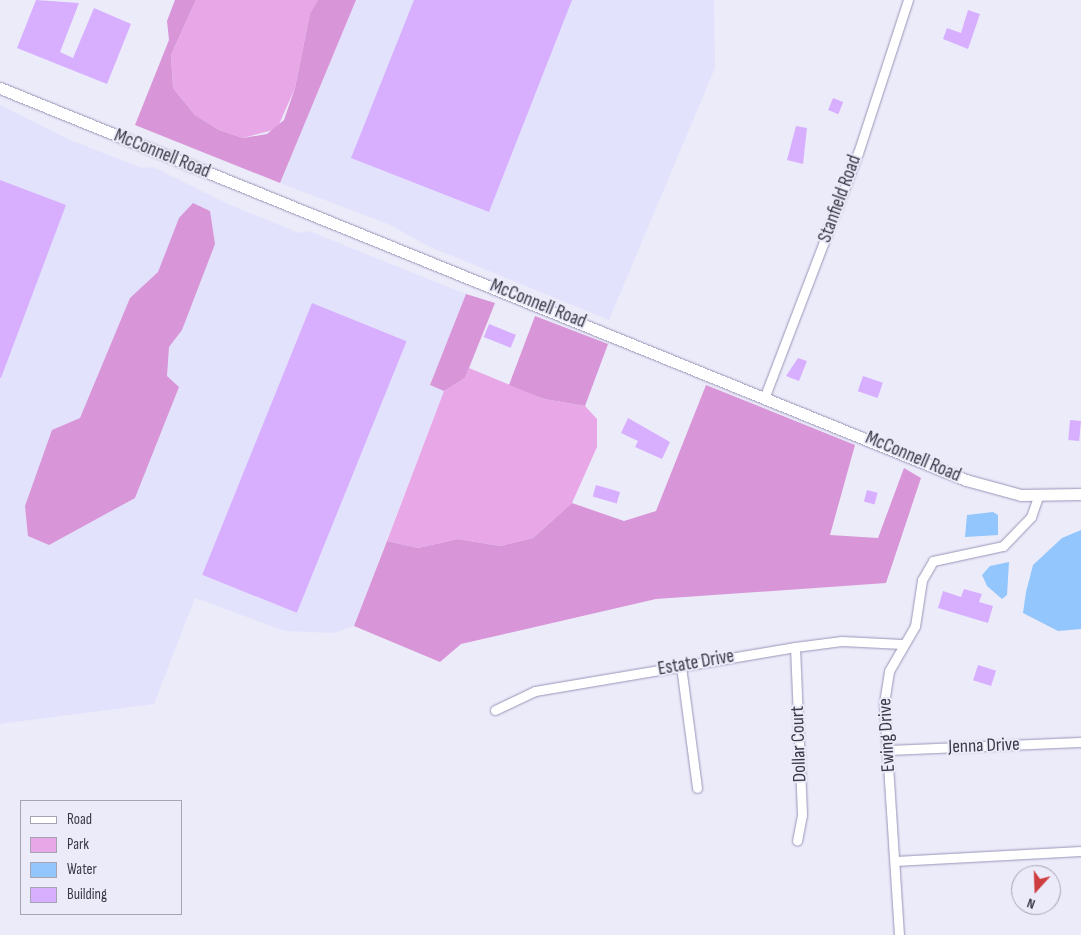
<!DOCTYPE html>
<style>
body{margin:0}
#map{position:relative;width:1081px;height:935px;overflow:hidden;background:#ecebfa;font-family:"Sofia Sans Condensed",sans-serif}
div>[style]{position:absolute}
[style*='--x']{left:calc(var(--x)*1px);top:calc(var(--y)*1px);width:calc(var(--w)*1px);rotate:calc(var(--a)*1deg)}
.built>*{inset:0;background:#e3e2fc}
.green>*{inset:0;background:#e8a8e7}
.forest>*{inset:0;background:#d895d8}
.water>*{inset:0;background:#92c6fc}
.building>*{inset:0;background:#d8afff;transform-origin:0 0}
.roads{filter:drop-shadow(0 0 1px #9895b7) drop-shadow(0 0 1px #9895b7)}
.street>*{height:9px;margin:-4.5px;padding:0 4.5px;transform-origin:4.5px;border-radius:4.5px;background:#fff}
.secondary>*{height:11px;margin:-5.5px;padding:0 5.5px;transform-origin:5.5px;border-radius:5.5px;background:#fff}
span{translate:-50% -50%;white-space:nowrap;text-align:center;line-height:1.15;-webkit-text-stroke:4px #ecebfa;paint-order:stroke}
.street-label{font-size:19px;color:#3a3947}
.legend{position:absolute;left:20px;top:800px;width:162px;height:115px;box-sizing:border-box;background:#ecebfa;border:1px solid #a5a4b2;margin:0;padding:6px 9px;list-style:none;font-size:15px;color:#3a3947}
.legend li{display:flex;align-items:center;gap:10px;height:25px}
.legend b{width:25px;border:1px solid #a5a4b2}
.north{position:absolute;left:1011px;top:865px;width:50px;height:50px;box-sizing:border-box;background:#ecebfa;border:1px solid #a5a4b2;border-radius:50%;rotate:200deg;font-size:14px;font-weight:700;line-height:20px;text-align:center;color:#3a3947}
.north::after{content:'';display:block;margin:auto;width:18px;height:22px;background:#ce3e3f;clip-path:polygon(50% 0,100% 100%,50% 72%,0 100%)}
</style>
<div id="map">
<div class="built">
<i style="clip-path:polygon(356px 0,714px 0,715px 68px,609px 320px,428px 246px,388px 224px,280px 183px)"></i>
<i style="clip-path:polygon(0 105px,70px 140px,142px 168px,153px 167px,228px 204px,299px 233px,309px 231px,466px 294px,430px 385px,444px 391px,354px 626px,333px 633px,285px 631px,195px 598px,154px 704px,0 724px)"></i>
</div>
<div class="green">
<i style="clip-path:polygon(196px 0,318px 0,310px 13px,295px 88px,277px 129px,243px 138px,219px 130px,195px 115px,173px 88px,171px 55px)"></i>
<i style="clip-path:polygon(469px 368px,544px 399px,585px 406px,597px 419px,597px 447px,572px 503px,533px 538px,500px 546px,458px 539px,418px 548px,387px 541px,444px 391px,465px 378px)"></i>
</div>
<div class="forest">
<i style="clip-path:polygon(175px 0,196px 0,171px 55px,173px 88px,195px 115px,219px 130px,243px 138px,267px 134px,284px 120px,295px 88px,310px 13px,318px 0,356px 0,280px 183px,135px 125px,169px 40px,167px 21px)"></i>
<i style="clip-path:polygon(193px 203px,210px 211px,215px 244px,182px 330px,169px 347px,167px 376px,179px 387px,135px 498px,49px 545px,28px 536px,25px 506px,52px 430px,80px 418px,130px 298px,158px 272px,179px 218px)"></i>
<i style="clip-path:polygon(466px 294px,495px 303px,465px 378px,444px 391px,430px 385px)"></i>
<i style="clip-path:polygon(535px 316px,608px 344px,585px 406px,544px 399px,509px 385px)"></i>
<i style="clip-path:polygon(706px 385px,855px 445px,830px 535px,878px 538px,904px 468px,921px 478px,886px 583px,656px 599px,461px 644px,440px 662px,354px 626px,387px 541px,418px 548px,458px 539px,500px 546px,533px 538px,572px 503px,624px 521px,656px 511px)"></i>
</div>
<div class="water">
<i style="clip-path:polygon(993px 512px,998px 515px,998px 535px,965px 537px,967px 515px)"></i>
<i style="clip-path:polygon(1081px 530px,1081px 629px,1058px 631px,1023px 613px,1026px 592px,1033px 565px,1062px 538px)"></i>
<i style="clip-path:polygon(1009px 562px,1007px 595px,1002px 599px,987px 586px,982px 575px,990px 566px)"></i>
</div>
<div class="building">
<i style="clip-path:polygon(36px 0,79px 3px,60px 52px,73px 58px,94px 8px,131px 24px,107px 84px,17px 48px)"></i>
<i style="clip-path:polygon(414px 0,572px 0,489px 212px,351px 158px)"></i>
<i style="clip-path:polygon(968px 10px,980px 14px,968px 49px,943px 39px,947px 28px,961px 33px)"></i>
<i style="left:833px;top:98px;width:11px;height:13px;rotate:22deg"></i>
<i style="clip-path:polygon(796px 126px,807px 128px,803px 164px,787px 160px)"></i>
<i style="clip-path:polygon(0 180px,66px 205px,1px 378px,0 378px)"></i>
<i style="left:312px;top:303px;width:102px;height:293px;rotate:22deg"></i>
<i style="left:489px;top:324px;width:29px;height:14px;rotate:22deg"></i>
<i style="clip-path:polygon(798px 358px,807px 361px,799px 381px,786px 376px)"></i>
<i style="left:863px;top:376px;width:21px;height:16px;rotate:19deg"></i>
<i style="clip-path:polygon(628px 418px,670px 442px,662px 459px,635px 447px,638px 441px,621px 433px)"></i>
<i style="left:1070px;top:420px;width:11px;height:20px;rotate:5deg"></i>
<i style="left:596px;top:485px;width:25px;height:12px;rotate:16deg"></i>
<i style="left:867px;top:490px;width:11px;height:12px;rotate:15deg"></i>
<i style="clip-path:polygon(964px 589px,982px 594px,979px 602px,993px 606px,988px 623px,938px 608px,943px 591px,961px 597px)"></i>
<i style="left:978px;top:665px;width:19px;height:16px;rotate:18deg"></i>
</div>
<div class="roads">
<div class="street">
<i style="--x:765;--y:396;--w:260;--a:-69.1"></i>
<i style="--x:858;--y:153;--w:161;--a:-71.9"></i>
<i style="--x:795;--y:647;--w:168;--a:87.6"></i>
<i style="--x:802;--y:815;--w:26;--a:101"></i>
<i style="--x:681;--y:666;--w:123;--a:82.5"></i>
<i style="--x:495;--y:710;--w:44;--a:-25.4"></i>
<i style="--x:535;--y:691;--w:264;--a:-9.6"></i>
<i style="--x:795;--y:647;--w:47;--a:-7.3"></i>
<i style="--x:842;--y:641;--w:60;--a:2.9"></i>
<i style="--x:887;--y:750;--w:194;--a:-2.4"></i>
<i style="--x:895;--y:861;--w:186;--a:-3.1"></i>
<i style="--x:899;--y:935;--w:232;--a:-93.7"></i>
<i style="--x:884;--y:703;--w:32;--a:-81"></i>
<i style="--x:889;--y:671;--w:52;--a:-60"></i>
<i style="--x:915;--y:626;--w:47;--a:-81.3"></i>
<i style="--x:922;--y:580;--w:22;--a:-60"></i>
<i style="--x:933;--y:561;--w:72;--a:-12.1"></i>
<i style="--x:1003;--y:546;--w:40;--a:-46"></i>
<i style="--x:1031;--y:517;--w:21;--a:-71"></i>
</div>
<div class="secondary">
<i style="--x:0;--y:88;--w:1043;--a:22.09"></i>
<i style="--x:966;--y:480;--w:57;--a:15.3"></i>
<i style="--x:1021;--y:495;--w:60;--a:-1"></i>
</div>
</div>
<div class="street-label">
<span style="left:162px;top:154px;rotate:22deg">McConnell Road</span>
<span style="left:840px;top:199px;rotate:-70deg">Stanfield Road</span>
<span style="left:538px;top:304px;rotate:22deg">McConnell Road</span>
<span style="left:913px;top:457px;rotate:23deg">McConnell Road</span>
<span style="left:696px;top:663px;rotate:-10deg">Estate Drive</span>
<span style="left:887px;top:735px;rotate:-93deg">Ewing Drive</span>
<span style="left:799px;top:744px;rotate:-92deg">Dollar Court</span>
<span style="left:984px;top:746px;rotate:-2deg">Jenna Drive</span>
</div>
<ul class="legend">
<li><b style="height:6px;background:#fff"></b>Road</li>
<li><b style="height:14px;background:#e8a8e7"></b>Park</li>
<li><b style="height:14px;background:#92c6fc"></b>Water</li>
<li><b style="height:14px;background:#d8afff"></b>Building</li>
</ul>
<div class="north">N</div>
</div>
